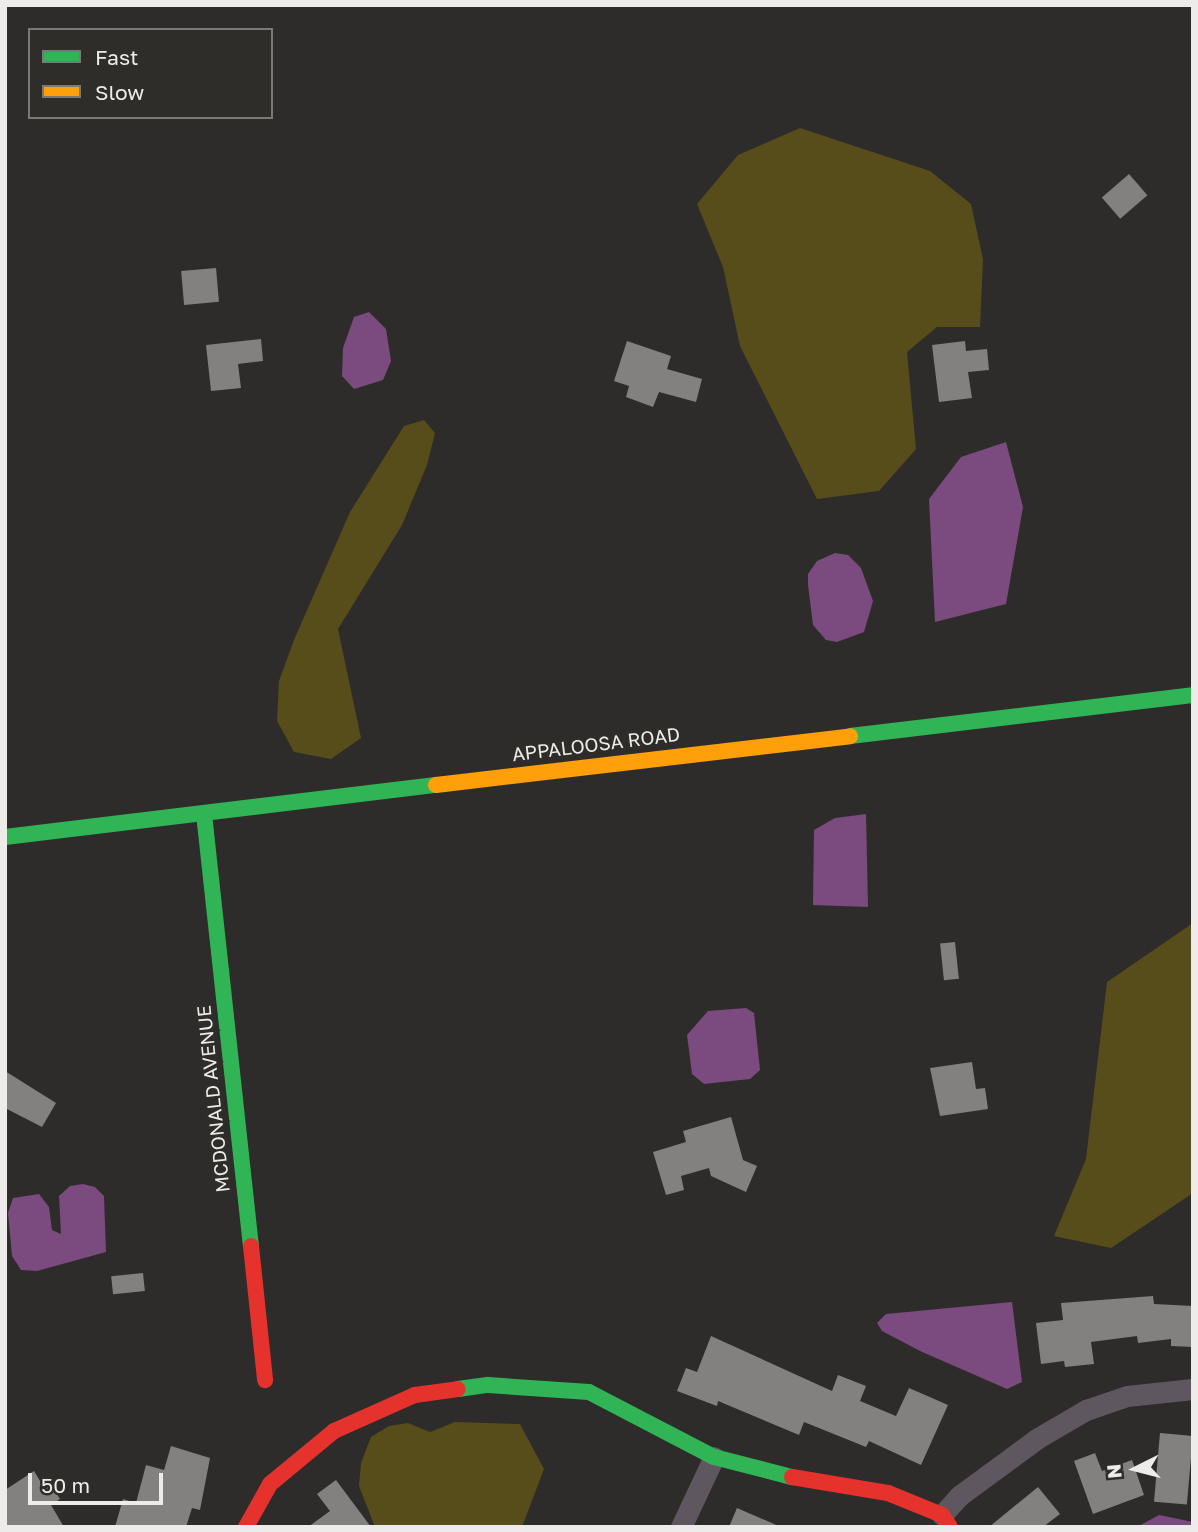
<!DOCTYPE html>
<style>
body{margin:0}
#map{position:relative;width:1198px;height:1532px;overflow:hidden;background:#2d2c2a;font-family:"Golos Text",sans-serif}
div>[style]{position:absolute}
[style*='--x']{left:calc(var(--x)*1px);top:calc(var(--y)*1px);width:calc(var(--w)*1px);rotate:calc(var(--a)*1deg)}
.green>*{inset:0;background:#564d1a}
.water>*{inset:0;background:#7b4a7e}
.building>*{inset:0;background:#82817f;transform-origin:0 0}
.street>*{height:21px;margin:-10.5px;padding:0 10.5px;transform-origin:10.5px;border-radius:10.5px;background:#5f575f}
.fast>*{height:16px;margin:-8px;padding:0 8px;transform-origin:8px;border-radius:8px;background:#30b455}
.slow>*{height:16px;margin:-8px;padding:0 8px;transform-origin:8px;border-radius:8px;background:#ff9f0a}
.jam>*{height:16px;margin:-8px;padding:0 8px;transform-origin:8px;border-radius:8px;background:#e5322d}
span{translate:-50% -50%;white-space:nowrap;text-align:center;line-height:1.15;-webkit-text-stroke:7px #2e2d29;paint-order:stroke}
.street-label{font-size:19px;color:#edecea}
.frame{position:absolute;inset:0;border:7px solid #edecea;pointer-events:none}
.legend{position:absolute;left:28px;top:28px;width:245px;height:91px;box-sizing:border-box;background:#2e2d29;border:2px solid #7a7976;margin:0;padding:9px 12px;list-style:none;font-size:21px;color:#edecea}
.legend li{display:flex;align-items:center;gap:14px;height:35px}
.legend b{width:35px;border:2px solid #7a7976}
.north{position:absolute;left:1100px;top:1434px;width:70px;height:70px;-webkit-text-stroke:5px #2e2d29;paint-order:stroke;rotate:264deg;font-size:19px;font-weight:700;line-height:28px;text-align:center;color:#edecea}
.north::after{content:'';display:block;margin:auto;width:24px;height:32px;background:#edecea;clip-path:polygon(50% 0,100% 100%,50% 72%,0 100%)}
.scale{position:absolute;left:28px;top:1473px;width:135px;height:32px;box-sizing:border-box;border:4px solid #edecea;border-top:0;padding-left:9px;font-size:21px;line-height:24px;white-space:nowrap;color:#edecea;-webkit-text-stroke:5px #2e2d29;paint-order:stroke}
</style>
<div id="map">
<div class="green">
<i style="clip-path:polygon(800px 128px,930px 171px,971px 204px,983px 259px,980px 327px,937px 327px,907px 352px,916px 449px,879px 491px,817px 499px,740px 346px,723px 267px,697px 204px,738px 155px)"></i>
<i style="clip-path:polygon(424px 420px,435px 433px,427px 465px,402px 525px,338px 629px,361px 738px,331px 759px,294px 752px,277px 721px,279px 681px,294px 640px,350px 512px,404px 426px)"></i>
<i style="clip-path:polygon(1193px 923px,1193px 1193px,1111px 1248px,1054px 1236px,1086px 1159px,1107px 982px)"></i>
<i style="clip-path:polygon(455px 1422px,520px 1424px,544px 1469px,522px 1527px,375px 1527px,359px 1486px,361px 1463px,371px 1437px,389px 1426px,408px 1423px,430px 1432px)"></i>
</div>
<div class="water">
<i style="clip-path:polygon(369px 312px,386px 329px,391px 361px,383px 380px,354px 389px,342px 376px,343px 348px,354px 317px)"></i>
<i style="clip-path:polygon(1006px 442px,1023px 507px,1006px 604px,935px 622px,929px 499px,961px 457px)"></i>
<i style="clip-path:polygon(835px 553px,848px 555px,861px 568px,873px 601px,864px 632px,837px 642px,826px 640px,813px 625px,808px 585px,808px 574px,817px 561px)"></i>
<i style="clip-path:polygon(866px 814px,868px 907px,813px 905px,814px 830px,835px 818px)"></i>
<i style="clip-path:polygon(746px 1008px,754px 1013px,760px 1070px,750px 1079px,704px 1084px,692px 1074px,687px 1035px,708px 1011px)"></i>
<i style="clip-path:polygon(83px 1184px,95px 1187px,104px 1196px,106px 1252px,37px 1271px,21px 1270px,12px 1256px,8px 1213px,13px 1198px,39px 1194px,49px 1207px,52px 1230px,61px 1234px,59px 1196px,70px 1186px)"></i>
<i style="clip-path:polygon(1012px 1302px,1022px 1382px,1007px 1389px,920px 1351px,882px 1331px,877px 1323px,886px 1314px)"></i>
<i style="clip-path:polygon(1159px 1515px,1193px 1522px,1193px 1527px,1137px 1527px)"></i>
</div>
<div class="building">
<i style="left:1129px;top:174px;width:28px;height:36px;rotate:49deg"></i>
<i style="left:216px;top:268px;width:34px;height:35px;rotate:85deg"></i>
<i style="clip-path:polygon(261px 339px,263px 361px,238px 364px,241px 388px,211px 391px,206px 345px)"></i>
<i style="clip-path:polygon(627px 341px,671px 356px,667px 369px,702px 379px,696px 402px,659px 392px,653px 407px,626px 397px,629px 386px,614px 381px)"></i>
<i style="clip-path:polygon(965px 341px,966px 351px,987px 349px,989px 370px,968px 372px,972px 398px,939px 402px,932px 345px)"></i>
<i style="left:955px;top:942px;width:37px;height:15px;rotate:84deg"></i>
<i style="clip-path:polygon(972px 1062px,976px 1089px,985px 1088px,988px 1109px,940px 1116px,930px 1068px)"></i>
<i style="clip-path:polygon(5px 1071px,56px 1103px,42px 1127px,5px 1108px)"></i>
<i style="clip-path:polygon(731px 1117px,743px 1160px,757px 1166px,746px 1192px,711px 1176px,709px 1168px,681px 1176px,684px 1190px,666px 1195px,653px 1152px,686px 1142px,683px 1131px)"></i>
<i style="left:143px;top:1273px;width:18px;height:32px;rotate:84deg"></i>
<i style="clip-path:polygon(1153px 1296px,1154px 1304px,1193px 1306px,1193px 1347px,1171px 1346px,1171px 1339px,1138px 1343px,1137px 1336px,1091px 1342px,1094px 1364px,1065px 1367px,1064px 1361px,1041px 1364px,1036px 1323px,1063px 1320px,1061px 1303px)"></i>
<i style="clip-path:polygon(711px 1336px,832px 1391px,838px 1375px,866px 1386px,860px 1401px,896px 1416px,909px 1388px,948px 1405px,921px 1465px,869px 1441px,866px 1447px,804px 1422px,799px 1435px,718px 1401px,717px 1406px,677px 1391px,686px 1368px,697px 1372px)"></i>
<i style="left:1160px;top:1433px;width:33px;height:69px;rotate:5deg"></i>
<i style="clip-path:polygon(171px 1446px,210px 1458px,200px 1510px,192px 1508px,186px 1527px,115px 1527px,123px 1499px,136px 1503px,146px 1465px,164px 1470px)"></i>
<i style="clip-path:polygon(1095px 1453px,1102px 1471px,1132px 1460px,1144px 1495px,1093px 1514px,1074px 1461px)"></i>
<i style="clip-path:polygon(34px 1471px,45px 1489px,51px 1485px,60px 1499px,51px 1505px,64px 1527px,5px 1527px,5px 1490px)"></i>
<i style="clip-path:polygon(336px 1480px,371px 1527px,308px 1527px,330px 1511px,317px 1494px)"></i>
<i style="clip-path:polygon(1038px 1487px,1060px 1514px,1043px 1527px,989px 1527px)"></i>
<i style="clip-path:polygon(737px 1508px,781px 1527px,729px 1527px)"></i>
</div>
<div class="street">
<i style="--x:942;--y:1515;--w:25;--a:-48"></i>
<i style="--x:959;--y:1496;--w:98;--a:-36.3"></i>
<i style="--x:1038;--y:1438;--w:56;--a:-30.3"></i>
<i style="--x:1086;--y:1410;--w:43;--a:-18.9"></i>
<i style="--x:1127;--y:1396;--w:66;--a:-6.1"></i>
<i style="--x:681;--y:1527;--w:77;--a:-64.8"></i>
</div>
<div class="fast">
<i style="--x:850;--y:736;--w:345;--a:-6.8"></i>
<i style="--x:204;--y:814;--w:435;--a:83.8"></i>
<i style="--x:5;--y:837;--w:434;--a:-6.9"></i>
<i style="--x:458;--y:1389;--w:30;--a:-8"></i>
<i style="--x:488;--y:1385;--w:101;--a:4"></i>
<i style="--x:589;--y:1392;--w:141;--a:27.5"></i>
<i style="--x:714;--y:1457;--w:81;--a:14.4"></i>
</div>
<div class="slow">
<i style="--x:436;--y:785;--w:417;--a:-6.7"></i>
</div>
<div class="jam">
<i style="--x:251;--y:1246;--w:135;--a:84"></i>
<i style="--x:792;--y:1477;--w:97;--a:9.5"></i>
<i style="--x:888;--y:1493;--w:58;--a:22.2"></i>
<i style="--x:942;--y:1515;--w:14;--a:56"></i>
<i style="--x:246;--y:1527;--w:49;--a:-60.8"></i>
<i style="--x:270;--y:1484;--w:83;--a:-39.6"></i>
<i style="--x:334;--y:1431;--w:89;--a:-24"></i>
<i style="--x:415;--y:1395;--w:43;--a:-7.9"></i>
</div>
<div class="street-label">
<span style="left:596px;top:744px;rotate:-7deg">APPALOOSA ROAD</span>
<span style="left:213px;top:1099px;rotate:-96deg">MCDONALD AVENUE</span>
</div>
<div class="frame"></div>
<ul class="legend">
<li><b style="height:9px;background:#30b455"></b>Fast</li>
<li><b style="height:9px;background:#ff9f0a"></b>Slow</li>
</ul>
<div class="north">N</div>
<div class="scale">50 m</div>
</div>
